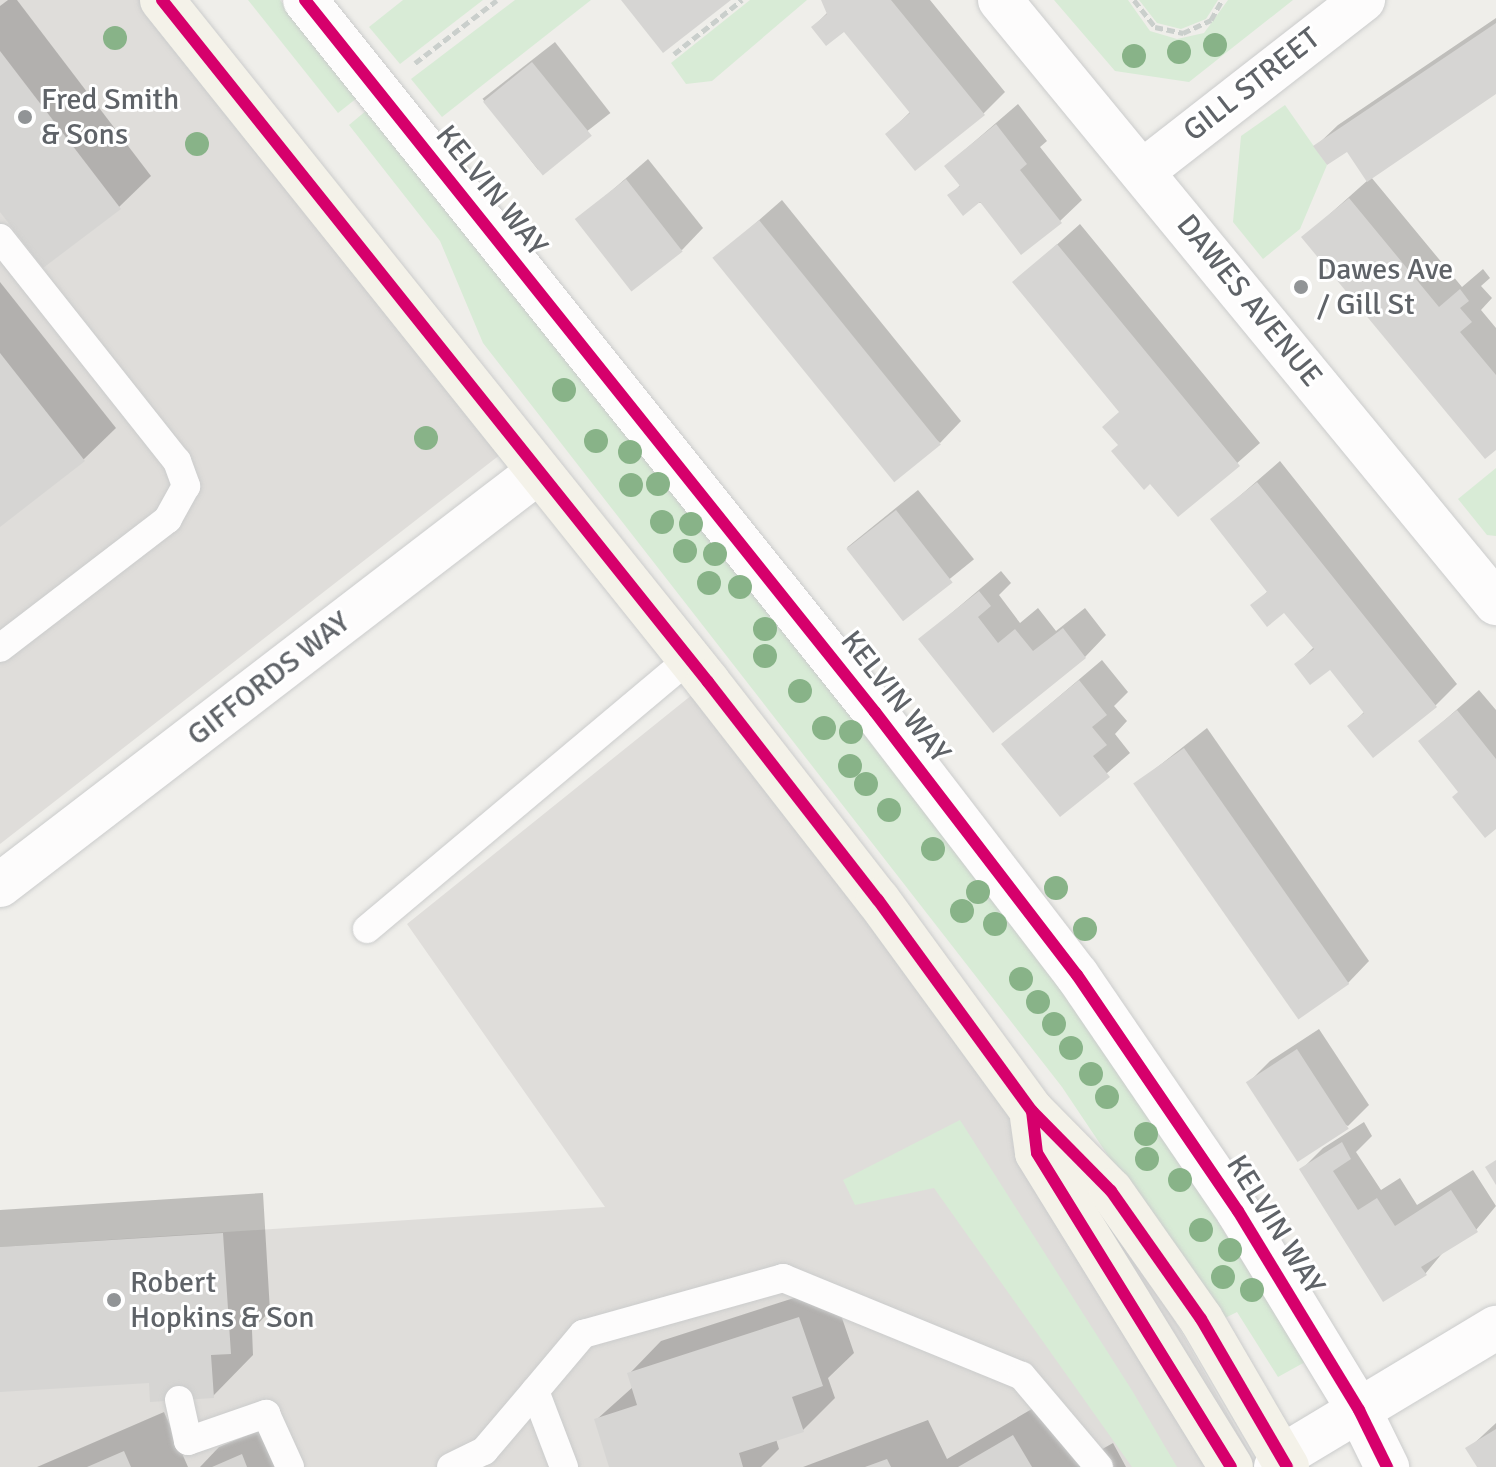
<!DOCTYPE html>
<style>
body{margin:0}
#map{position:relative;width:1496px;height:1467px;overflow:hidden;background:#efeeea;font-family:Signika,sans-serif}
div>[style]{position:absolute}
[style*='--x']{left:calc(var(--x)*1px);top:calc(var(--y)*1px);width:calc(var(--w)*1px);rotate:calc(var(--a)*1deg)}
.industrial>*{inset:0;background:#dfddda}
.green>*{inset:0;background:#d8ebd6}
.shadow>*{inset:0;background:#0003;transform-origin:0 0}
.building>*{inset:0;background:#d6d5d3;transform-origin:0 0}
.path>*{height:5px;margin-top:-2.5px;transform-origin:0;background:repeating-linear-gradient(90deg,#cacfcc 0 8px,transparent 0 12px)}
.roads{filter:drop-shadow(0 0 2px #cbcccc) drop-shadow(0 0 2px #cbcccc)}
.service>*{height:28px;margin:-14px;padding:0 14px;transform-origin:14px;border-radius:14px;background:#fdfcfc}
.minor>*{height:44px;margin:-22px;padding:0 22px;transform-origin:22px;border-radius:22px;background:#fdfcfc}
.primary>*{height:44px;margin:-22px;padding:0 22px;transform-origin:22px;border-radius:22px;background:#f4f2e9}
.cycleway>*{height:12px;margin:-6px;padding:0 6px;transform-origin:6px;border-radius:6px;background:#d6006c}
.trees>*{width:24px;height:24px;margin:-12px;border-radius:50%;background:#88b388}
.dots>*{width:22px;height:22px;translate:-50% -50%;box-sizing:border-box;border:4px solid #fff;border-radius:50%}
span{translate:-50% -50%;white-space:nowrap;text-align:center;line-height:1.15;-webkit-text-stroke:6px #fff;paint-order:stroke}
.street-label{font-size:30px;color:#5f6368}
.poi-label{font-size:30px;color:#5f6368}
.left{translate:0 -50%;text-align:left}
</style>
<div id="map">
<div class="industrial">
<i style="clip-path:polygon(0 0,162px 0,515px 443px,0 844px)"></i>
<i style="clip-path:polygon(708px 682px,1011px 1084px,1171px 1314px,1258px 1467px,0 1467px,0 1247px,605px 1207px,407px 924px)"></i>
</div>
<div class="green">
<i style="clip-path:polygon(248px 0,280px 0,357px 98px,338px 113px)"></i>
<i style="clip-path:polygon(403px 0,483px 0,400px 64px,369px 27px)"></i>
<i style="clip-path:polygon(515px 0,591px 0,442px 117px,411px 79px)"></i>
<i style="clip-path:polygon(750px 0,807px 0,712px 81px,686px 84px,671px 63px)"></i>
<i style="clip-path:polygon(1054px 0,1128px 0,1150px 31px,1177px 39px,1204px 33px,1228px 0,1293px 0,1189px 82px,1115px 71px)"></i>
<i style="clip-path:polygon(1139px 0,1218px 0,1206px 19px,1181px 29px,1157px 23px)"></i>
<i style="clip-path:polygon(1285px 105px,1327px 165px,1300px 229px,1263px 259px,1233px 222px,1241px 136px)"></i>
<i style="clip-path:polygon(367px 110px,1004px 909px,1151px 1114px,1305px 1362px,1278px 1377px,1237px 1312px,1219px 1321px,1062px 1087px,483px 343px,440px 241px,349px 125px)"></i>
<i style="clip-path:polygon(1496px 468px,1496px 536px,1487px 535px,1458px 499px)"></i>
<i style="clip-path:polygon(960px 1120px,1133px 1392px,1177px 1467px,1132px 1467px,934px 1188px,855px 1205px,843px 1180px)"></i>
</div>
<div class="shadow">
<i style="clip-path:polygon(8px 0,17px 0,151px 176px,119px 207px,0 208px,0 6px)"></i>
<i style="clip-path:polygon(823px 0,930px 0,1005px 92px,983px 114px,888px 134px,911px 111px,844px 29px,813px 27px,828px 12px)"></i>
<i style="clip-path:polygon(1496px 18px,1496px 92px,1371px 177px,1462px 287px,1483px 269px,1490px 278px,1481px 286px,1492px 298px,1481px 310px,1496px 328px,1496px 447px,1304px 237px,1368px 180px,1347px 149px,1316px 146px,1338px 125px)"></i>
<i style="left:555px;top:42px;width:90px;height:92px;rotate:52deg"></i>
<i style="clip-path:polygon(1018px 104px,1047px 141px,1040px 147px,1082px 200px,1060px 221px,950px 196px,961px 184px,946px 166px)"></i>
<i style="clip-path:polygon(648px 159px,703px 228px,682px 250px,578px 220px)"></i>
<i style="clip-path:polygon(782px 200px,961px 421px,940px 443px,716px 258px)"></i>
<i style="clip-path:polygon(1080px 224px,1260px 443px,1178px 515px,1120px 445px,1121px 411px,1015px 282px)"></i>
<i style="clip-path:polygon(0 282px,116px 428px,84px 459px,0 524px)"></i>
<i style="clip-path:polygon(1280px 461px,1457px 684px,1435px 706px,1350px 726px,1365px 711px,1330px 667px,1296px 665px,1314px 647px,1284px 610px,1253px 606px,1269px 590px,1213px 519px)"></i>
<i style="left:918px;top:490px;width:89px;height:91px;rotate:51deg"></i>
<i style="clip-path:polygon(1001px 571px,1011px 583px,999px 595px,1020px 623px,1038px 608px,1056px 631px,1085px 608px,1106px 635px,1085px 657px,921px 639px)"></i>
<i style="clip-path:polygon(1102px 660px,1128px 692px,1114px 706px,1127px 721px,1115px 734px,1130px 753px,1060px 814px,1003px 744px)"></i>
<i style="clip-path:polygon(1479px 690px,1496px 710px,1496px 827px,1421px 741px)"></i>
<i style="clip-path:polygon(1207px 728px,1369px 961px,1348px 983px,1136px 784px)"></i>
<i style="clip-path:polygon(1319px 1029px,1369px 1105px,1348px 1126px,1248px 1083px,1270px 1061px)"></i>
<i style="clip-path:polygon(1364px 1122px,1372px 1136px,1356px 1152px,1381px 1190px,1400px 1178px,1417px 1205px,1473px 1170px,1496px 1206px,1476px 1230px,1445px 1250px,1425px 1274px,1302px 1169px,1323px 1148px)"></i>
<i style="clip-path:polygon(263px 1193px,270px 1311px,252px 1330px,253px 1355px,213px 1396px,151px 1381px,0 1390px,0 1210px)"></i>
<i style="clip-path:polygon(831px 1286px,854px 1353px,828px 1378px,835px 1398px,803px 1430px,776px 1439px,779px 1449px,761px 1467px,612px 1467px,596px 1420px,634px 1386px,630px 1373px,661px 1341px)"></i>
<i style="clip-path:polygon(1054px 1396px,1090px 1456px,1113px 1443px,1126px 1467px,803px 1467px,928px 1420px,947px 1459px)"></i>
<i style="clip-path:polygon(164px 1412px,188px 1467px,37px 1467px)"></i>
<i style="clip-path:polygon(1496px 1423px,1496px 1467px,1479px 1467px,1468px 1449px)"></i>
<i style="clip-path:polygon(274px 1424px,293px 1467px,200px 1467px,219px 1447px)"></i>
</div>
<div class="building">
<i style="clip-path:polygon(621px 0,731px 0,663px 53px)"></i>
<i style="clip-path:polygon(821px 0,891px 0,985px 115px,915px 171px,885px 134px,910px 113px,844px 32px,826px 46px,811px 27px,827px 14px)"></i>
<i style="clip-path:polygon(1496px 23px,1496px 94px,1367px 182px,1347px 152px,1327px 165px,1313px 146px)"></i>
<i style="clip-path:polygon(0 51px,121px 209px,43px 268px,0 212px)"></i>
<i style="left:532px;top:62px;width:95px;height:63px;rotate:51deg"></i>
<i style="clip-path:polygon(996px 124px,1027px 164px,1020px 170px,1062px 223px,1021px 255px,980px 202px,963px 216px,947px 195px,960px 186px,944px 166px)"></i>
<i style="left:626px;top:179px;width:92px;height:65px;rotate:52deg"></i>
<i style="clip-path:polygon(1349px 198px,1439px 307px,1460px 289px,1469px 301px,1460px 308px,1472px 322px,1460px 332px,1496px 375px,1496px 450px,1485px 459px,1301px 237px)"></i>
<i style="left:759px;top:220px;width:289px;height:60px;rotate:51deg"></i>
<i style="clip-path:polygon(1057px 244px,1240px 466px,1178px 517px,1150px 484px,1144px 490px,1111px 451px,1118px 445px,1102px 427px,1119px 412px,1012px 282px)"></i>
<i style="clip-path:polygon(0 353px,85px 461px,0 527px)"></i>
<i style="clip-path:polygon(1257px 482px,1437px 707px,1373px 758px,1347px 726px,1364px 713px,1330px 670px,1310px 685px,1294px 664px,1314px 649px,1284px 613px,1267px 627px,1250px 605px,1267px 592px,1210px 519px)"></i>
<i style="left:896px;top:510px;width:92px;height:63px;rotate:52deg"></i>
<i style="clip-path:polygon(979px 591px,991px 606px,978px 617px,998px 643px,1015px 629px,1033px 651px,1063px 628px,1086px 658px,993px 733px,918px 639px)"></i>
<i style="clip-path:polygon(1079px 680px,1107px 715px,1092px 727px,1107px 745px,1093px 756px,1110px 777px,1060px 817px,1001px 744px)"></i>
<i style="clip-path:polygon(1457px 710px,1496px 759px,1496px 829px,1485px 838px,1452px 797px,1458px 792px,1418px 741px)"></i>
<i style="left:1184px;top:748px;width:288px;height:62px;rotate:55deg"></i>
<i style="left:1297px;top:1049px;width:95px;height:61px;rotate:57deg"></i>
<i style="clip-path:polygon(1342px 1142px,1351px 1159px,1333px 1171px,1358px 1210px,1377px 1198px,1395px 1226px,1451px 1190px,1478px 1232px,1421px 1267px,1427px 1275px,1383px 1302px,1299px 1169px)"></i>
<i style="clip-path:polygon(1496px 1160px,1496px 1185px,1485px 1167px)"></i>
<i style="clip-path:polygon(223px 1233px,231px 1354px,211px 1355px,214px 1398px,150px 1402px,149px 1383px,0 1392px,0 1247px)"></i>
<i style="clip-path:polygon(799px 1317px,823px 1386px,792px 1397px,804px 1432px,739px 1453px,743px 1467px,609px 1467px,594px 1419px,637px 1405px,627px 1373px)"></i>
<i style="clip-path:polygon(1496px 1429px,1496px 1467px,1477px 1467px,1465px 1448px)"></i>
<i style="clip-path:polygon(1013px 1435px,1032px 1467px,958px 1467px)"></i>
<i style="clip-path:polygon(124px 1451px,131px 1467px,87px 1467px)"></i>
<i style="clip-path:polygon(242px 1454px,247px 1467px,212px 1467px)"></i>
<i style="clip-path:polygon(887px 1459px,891px 1467px,865px 1467px)"></i>
</div>
<div class="path">
<i style="--x:1134;--y:0;--w:34;--a:52"></i>
<i style="--x:1155;--y:27;--w:29;--a:12"></i>
<i style="--x:1183;--y:33;--w:31;--a:-25"></i>
<i style="--x:1211;--y:20;--w:23;--a:-61"></i>
<i style="--x:674;--y:54;--w:87;--a:-38.5"></i>
<i style="--x:415;--y:63;--w:103;--a:-37.5"></i>
</div>
<div class="roads">
<div class="service">
<i style="--x:0;--y:238;--w:285;--a:51.6"></i>
<i style="--x:177;--y:461;--w:27;--a:70"></i>
<i style="--x:186;--y:486;--w:38;--a:119"></i>
<i style="--x:168;--y:519;--w:212;--a:142.5"></i>
<i style="--x:367;--y:929;--w:420;--a:-40"></i>
<i style="--x:179;--y:1400;--w:42;--a:77.6"></i>
<i style="--x:188;--y:1441;--w:83;--a:-19.1"></i>
<i style="--x:266;--y:1414;--w:58;--a:65.6"></i>
<i style="--x:451;--y:1467;--w:37;--a:-26"></i>
<i style="--x:484;--y:1451;--w:79;--a:-49.6"></i>
<i style="--x:564;--y:1467;--w:81;--a:-110.9"></i>
<i style="--x:535;--y:1391;--w:75;--a:-49.9"></i>
<i style="--x:583;--y:1334;--w:208;--a:-15.6"></i>
<i style="--x:783;--y:1278;--w:258;--a:22.3"></i>
<i style="--x:1022;--y:1376;--w:119;--a:49.8"></i>
</div>
<div class="minor">
<i style="--x:305;--y:0;--w:912;--a:51.32"></i>
<i style="--x:875;--y:712;--w:332;--a:52.5"></i>
<i style="--x:1077;--y:975;--w:286;--a:55.7"></i>
<i style="--x:1238;--y:1211;--w:233;--a:58.7"></i>
<i style="--x:1359;--y:1410;--w:64;--a:63.8"></i>
<i style="--x:1000;--y:0;--w:781;--a:50.56"></i>
<i style="--x:1143;--y:171;--w:279;--a:-37.9"></i>
<i style="--x:0;--y:885;--w:678;--a:-37.51"></i>
<i style="--x:1276;--y:1467;--w:11;--a:-63"></i>
<i style="--x:1281;--y:1457;--w:251;--a:-31"></i>
</div>
<div class="primary">
<i style="--x:162;--y:0;--w:874;--a:51.32"></i>
<i style="--x:708;--y:682;--w:276;--a:52.1"></i>
<i style="--x:878;--y:900;--w:261;--a:53.9"></i>
<i style="--x:1032;--y:1111;--w:112;--a:45.4"></i>
<i style="--x:1111;--y:1191;--w:156;--a:54.9"></i>
<i style="--x:1201;--y:1319;--w:171;--a:59.8"></i>
<i style="--x:1032;--y:1117;--w:36;--a:82"></i>
<i style="--x:1037;--y:1153;--w:369;--a:58.3"></i>
</div>
</div>
<div class="cycleway">
<i style="--x:162;--y:0;--w:874;--a:51.32"></i>
<i style="--x:708;--y:682;--w:276;--a:52.1"></i>
<i style="--x:878;--y:900;--w:261;--a:53.9"></i>
<i style="--x:1032;--y:1111;--w:112;--a:45.4"></i>
<i style="--x:1111;--y:1191;--w:156;--a:54.9"></i>
<i style="--x:1201;--y:1319;--w:171;--a:59.8"></i>
<i style="--x:305;--y:0;--w:912;--a:51.32"></i>
<i style="--x:875;--y:712;--w:332;--a:52.5"></i>
<i style="--x:1077;--y:975;--w:286;--a:55.7"></i>
<i style="--x:1238;--y:1211;--w:233;--a:58.7"></i>
<i style="--x:1359;--y:1410;--w:64;--a:63.8"></i>
<i style="--x:1032;--y:1111;--w:42;--a:83.2"></i>
<i style="--x:1037;--y:1153;--w:369;--a:58.3"></i>
</div>
<div class="trees">
<i style="left:115px;top:38px"></i>
<i style="left:1215px;top:45px"></i>
<i style="left:1179px;top:52px"></i>
<i style="left:1134px;top:56px"></i>
<i style="left:197px;top:144px"></i>
<i style="left:564px;top:390px"></i>
<i style="left:426px;top:438px"></i>
<i style="left:596px;top:441px"></i>
<i style="left:630px;top:452px"></i>
<i style="left:658px;top:484px"></i>
<i style="left:631px;top:485px"></i>
<i style="left:662px;top:522px"></i>
<i style="left:691px;top:524px"></i>
<i style="left:685px;top:551px"></i>
<i style="left:715px;top:554px"></i>
<i style="left:709px;top:583px"></i>
<i style="left:740px;top:587px"></i>
<i style="left:765px;top:629px"></i>
<i style="left:765px;top:656px"></i>
<i style="left:800px;top:691px"></i>
<i style="left:824px;top:728px"></i>
<i style="left:851px;top:732px"></i>
<i style="left:850px;top:766px"></i>
<i style="left:866px;top:784px"></i>
<i style="left:889px;top:810px"></i>
<i style="left:933px;top:849px"></i>
<i style="left:1056px;top:888px"></i>
<i style="left:978px;top:892px"></i>
<i style="left:962px;top:911px"></i>
<i style="left:995px;top:924px"></i>
<i style="left:1085px;top:929px"></i>
<i style="left:1021px;top:979px"></i>
<i style="left:1038px;top:1002px"></i>
<i style="left:1054px;top:1024px"></i>
<i style="left:1071px;top:1048px"></i>
<i style="left:1091px;top:1074px"></i>
<i style="left:1107px;top:1097px"></i>
<i style="left:1146px;top:1134px"></i>
<i style="left:1147px;top:1159px"></i>
<i style="left:1180px;top:1180px"></i>
<i style="left:1201px;top:1230px"></i>
<i style="left:1230px;top:1250px"></i>
<i style="left:1223px;top:1277px"></i>
<i style="left:1252px;top:1290px"></i>
</div>
<div class="dots">
<i style="left:25px;top:117px;background:#919496"></i>
<i style="left:1301px;top:287px;background:#919496"></i>
<i style="left:114px;top:1300px;background:#919496"></i>
</div>
<div class="street-label">
<span style="left:1252px;top:85px;rotate:-38deg">GILL STREET</span>
<span style="left:491px;top:191px;rotate:51deg">KELVIN WAY</span>
<span style="left:1249px;top:301px;rotate:51deg">DAWES AVENUE</span>
<span style="left:269px;top:679px;rotate:-38deg">GIFFORDS WAY</span>
<span style="left:895px;top:697px;rotate:52deg">KELVIN WAY</span>
<span style="left:1275px;top:1225px;rotate:58deg">KELVIN WAY</span>
</div>
<div class="poi-label">
<span class="left" style="left:41px;top:117px">Fred Smith<br>&amp; Sons</span>
<span class="left" style="left:1317px;top:287px">Dawes Ave<br>/ Gill St</span>
<span class="left" style="left:130px;top:1300px">Robert<br>Hopkins &amp; Son</span>
</div>
</div>
